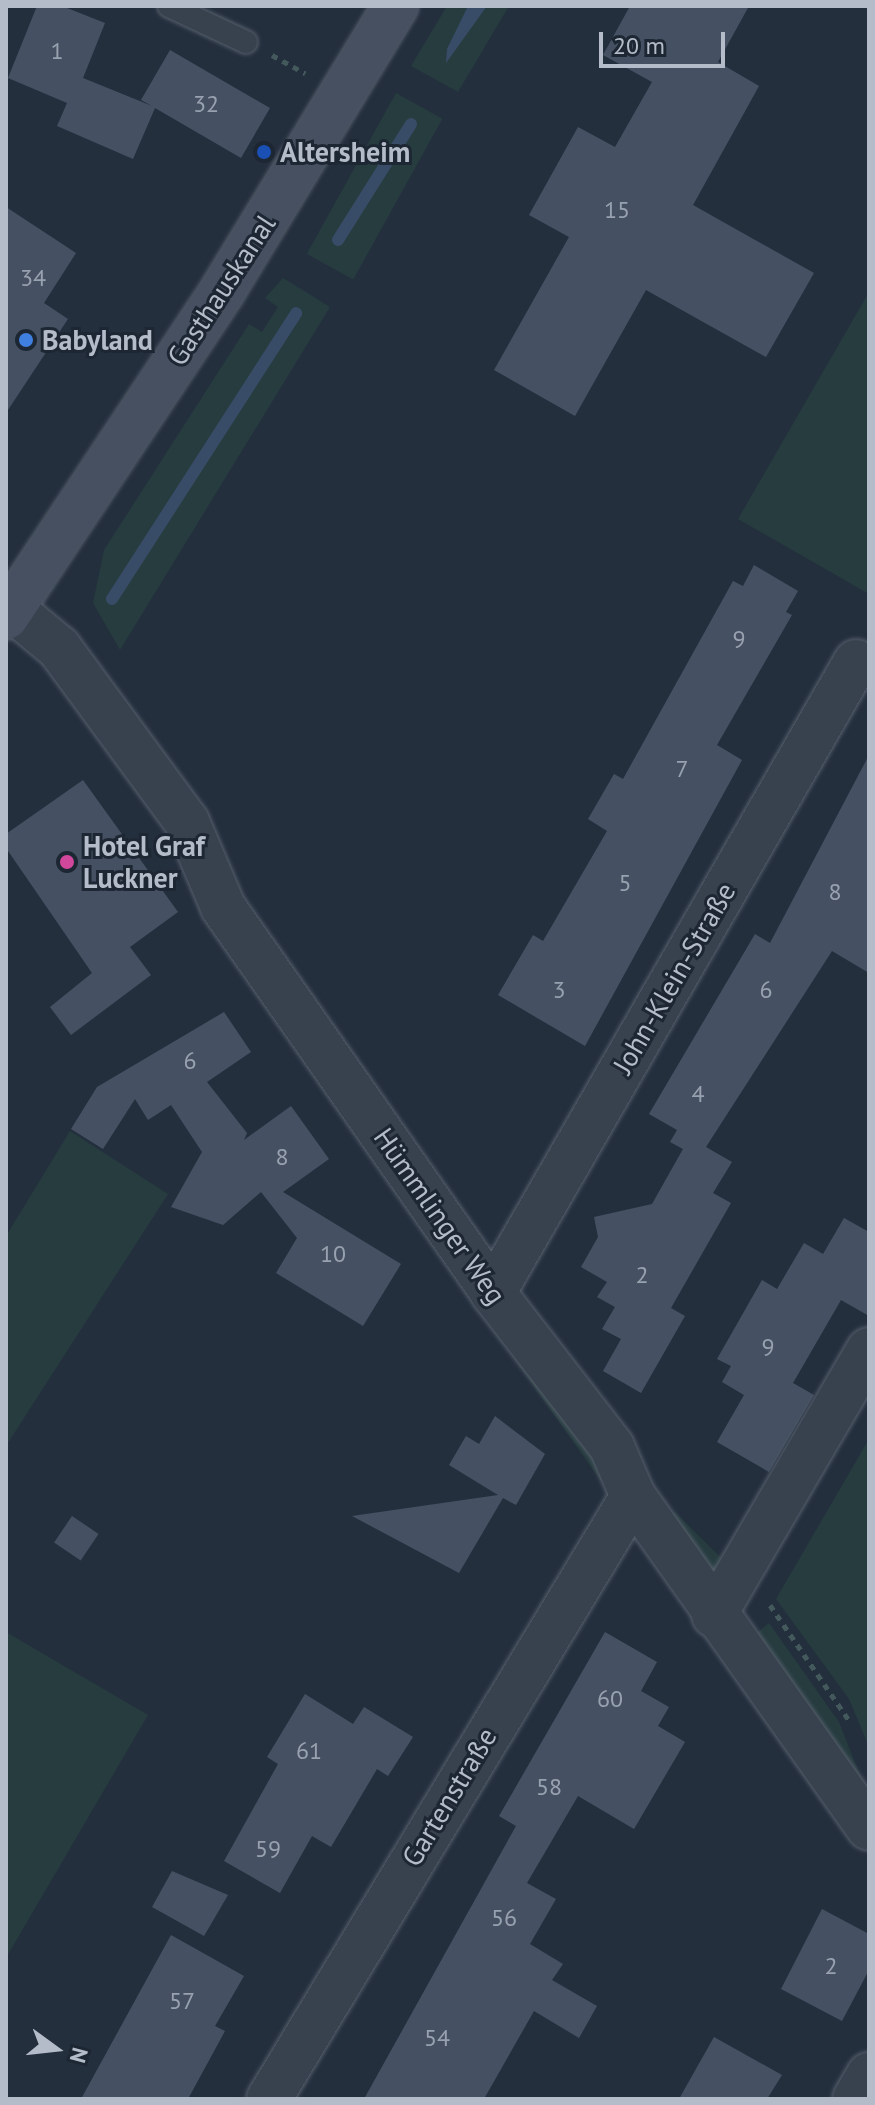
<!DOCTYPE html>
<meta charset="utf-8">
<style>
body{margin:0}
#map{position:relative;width:875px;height:2105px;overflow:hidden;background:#242f3e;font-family:"PT Sans",sans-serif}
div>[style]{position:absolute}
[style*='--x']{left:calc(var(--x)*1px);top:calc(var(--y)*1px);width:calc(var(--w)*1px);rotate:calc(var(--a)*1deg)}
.green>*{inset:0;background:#263c3f;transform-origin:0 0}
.water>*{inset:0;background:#394c67}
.stream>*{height:12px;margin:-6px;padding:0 6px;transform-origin:6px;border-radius:6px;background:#394c67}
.building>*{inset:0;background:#455162;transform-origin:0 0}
.path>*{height:5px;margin-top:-2.5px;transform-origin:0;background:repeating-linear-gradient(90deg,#44595c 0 6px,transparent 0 12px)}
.roads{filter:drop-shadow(0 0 2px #565f6c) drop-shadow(0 0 2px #565f6c)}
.lane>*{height:22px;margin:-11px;padding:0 11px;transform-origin:11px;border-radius:11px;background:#38414e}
.street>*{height:44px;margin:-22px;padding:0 22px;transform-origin:22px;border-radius:22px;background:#38414e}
.secondary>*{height:44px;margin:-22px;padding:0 22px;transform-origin:22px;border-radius:22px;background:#465061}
.dots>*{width:22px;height:22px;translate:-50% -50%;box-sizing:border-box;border:4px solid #1d2633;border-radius:50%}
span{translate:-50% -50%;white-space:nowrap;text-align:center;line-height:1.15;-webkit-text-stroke:6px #1d2633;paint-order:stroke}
.number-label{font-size:24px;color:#98a1af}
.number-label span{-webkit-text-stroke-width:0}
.poi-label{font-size:28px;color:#b4bcc9;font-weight:700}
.left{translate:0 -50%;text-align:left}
.street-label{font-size:28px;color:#b4bcc9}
.frame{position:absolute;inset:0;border:8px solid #b4bcc9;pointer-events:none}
.north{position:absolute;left:16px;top:2009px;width:80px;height:80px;-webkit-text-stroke:6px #1d2633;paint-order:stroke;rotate:105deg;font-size:22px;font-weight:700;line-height:32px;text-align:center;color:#b4bcc9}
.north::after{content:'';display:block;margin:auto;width:28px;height:36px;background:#b4bcc9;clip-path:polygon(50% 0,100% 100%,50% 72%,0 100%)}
.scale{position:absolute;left:599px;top:32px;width:126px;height:36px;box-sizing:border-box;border:4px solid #b4bcc9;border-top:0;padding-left:10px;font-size:24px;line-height:28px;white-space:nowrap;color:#b4bcc9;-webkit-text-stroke:6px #1d2633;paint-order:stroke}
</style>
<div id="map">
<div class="green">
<i style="clip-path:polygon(447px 6px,509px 6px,458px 92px,411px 66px)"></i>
<i style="left:396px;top:93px;width:53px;height:184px;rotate:29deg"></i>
<i style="clip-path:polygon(283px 278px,330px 307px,120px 650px,93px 603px,104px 550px,249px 324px,262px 332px,278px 307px,265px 298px)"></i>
<i style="clip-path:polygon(869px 292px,869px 594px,738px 519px)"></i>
<i style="clip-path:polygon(70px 1131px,168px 1194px,6px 1446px,6px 1236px)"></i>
<i style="clip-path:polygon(513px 1357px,604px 1461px,601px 1481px)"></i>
<i style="clip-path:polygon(869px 1439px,869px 1747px,849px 1699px,776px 1599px)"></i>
<i style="clip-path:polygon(675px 1512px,722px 1559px,712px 1573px,670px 1514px)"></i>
<i style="clip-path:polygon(769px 1623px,839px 1722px,867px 1793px,754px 1635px)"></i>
<i style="clip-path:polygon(6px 1632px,148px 1715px,6px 1958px)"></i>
</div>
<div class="water">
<i style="clip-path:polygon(468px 6px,487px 6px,446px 63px,447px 49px)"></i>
</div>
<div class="stream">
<i style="--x:338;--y:240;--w:137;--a:-57.8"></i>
<i style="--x:112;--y:599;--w:340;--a:-57.2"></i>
</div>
<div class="building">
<i style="clip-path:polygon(37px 6px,62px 6px,105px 23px,83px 78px,152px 106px,141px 100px,170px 50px,270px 108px,241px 158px,155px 108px,133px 159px,57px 126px,67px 103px,8px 78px)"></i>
<i style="clip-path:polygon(630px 6px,749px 6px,718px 62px,759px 86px,693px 205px,814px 273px,766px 357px,646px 290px,575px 416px,494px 370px,569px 237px,529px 215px,578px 127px,615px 147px,652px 82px,603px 55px)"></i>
<i style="clip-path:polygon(6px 207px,76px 253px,44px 303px,68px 319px,6px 413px)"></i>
<i style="clip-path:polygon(754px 565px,798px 591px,786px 612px,792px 615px,717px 745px,742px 760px,585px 1046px,498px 995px,533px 935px,543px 941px,607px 831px,588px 819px,614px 774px,623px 779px,733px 581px,743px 586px)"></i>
<i style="clip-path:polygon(869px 755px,869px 973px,832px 951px,706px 1147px,732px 1162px,713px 1193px,731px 1203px,671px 1308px,685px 1316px,641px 1393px,603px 1371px,621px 1339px,602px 1329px,615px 1307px,597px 1297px,607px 1282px,581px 1267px,598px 1237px,594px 1217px,652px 1204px,683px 1149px,670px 1142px,677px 1130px,649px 1114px,755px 934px,770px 943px)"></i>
<i style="clip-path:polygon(83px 780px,178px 912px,130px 947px,151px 975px,71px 1035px,50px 1007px,92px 973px,6px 848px,6px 834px)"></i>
<i style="clip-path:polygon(224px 1012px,251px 1052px,207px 1082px,247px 1133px,244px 1140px,291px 1106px,329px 1159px,283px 1192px,401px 1264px,363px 1326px,276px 1273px,297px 1238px,261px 1192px,223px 1225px,171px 1207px,202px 1152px,171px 1105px,148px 1120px,135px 1099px,103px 1149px,71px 1129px,97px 1087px)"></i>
<i style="clip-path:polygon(844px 1218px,869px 1232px,869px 1316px,841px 1300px,793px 1383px,814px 1395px,769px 1472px,717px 1442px,744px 1395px,722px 1382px,731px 1366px,717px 1359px,762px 1280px,777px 1289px,804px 1243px,823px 1254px)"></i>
<i style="clip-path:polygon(495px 1416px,545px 1454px,516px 1505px,503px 1498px,459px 1573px,352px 1516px,498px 1495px,449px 1465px,466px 1436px,479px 1444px)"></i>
<i style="left:72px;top:1516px;width:32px;height:32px;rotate:34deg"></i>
<i style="clip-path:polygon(605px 1632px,657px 1662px,641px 1691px,669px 1707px,658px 1726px,685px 1742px,634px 1829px,578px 1796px,527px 1883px,556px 1899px,530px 1944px,563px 1964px,552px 1980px,597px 2006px,579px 2038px,534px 2011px,484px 2099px,364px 2099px,516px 1826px,499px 1816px)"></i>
<i style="clip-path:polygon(305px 1694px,353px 1724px,364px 1707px,413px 1737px,388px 1776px,377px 1769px,331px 1847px,312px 1836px,280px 1893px,224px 1861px,278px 1764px,267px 1757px)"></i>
<i style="clip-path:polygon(172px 1871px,228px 1895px,204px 1936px,152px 1907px)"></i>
<i style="clip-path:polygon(822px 1909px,869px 1934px,869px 1970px,842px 2021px,781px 1989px)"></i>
<i style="clip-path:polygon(171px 1935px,244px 1976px,215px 2026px,225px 2031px,188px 2099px,81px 2099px)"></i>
<i style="clip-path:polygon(714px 2037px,782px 2075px,767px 2099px,679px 2099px)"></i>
</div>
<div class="path">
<i style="--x:272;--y:55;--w:38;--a:29"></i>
<i style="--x:770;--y:1605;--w:142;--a:55.6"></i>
</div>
<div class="roads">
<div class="lane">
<i style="--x:169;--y:6;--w:85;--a:25.1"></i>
</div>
<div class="street">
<i style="--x:6;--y:604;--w:69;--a:39.7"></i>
<i style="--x:59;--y:648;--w:216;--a:53.7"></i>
<i style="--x:187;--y:822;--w:92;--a:67"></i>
<i style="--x:223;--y:907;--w:471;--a:55"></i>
<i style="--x:493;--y:1293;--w:195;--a:52.3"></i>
<i style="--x:612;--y:1447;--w:53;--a:66.8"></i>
<i style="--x:633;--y:1496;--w:407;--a:54.6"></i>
<i style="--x:493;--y:1293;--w:728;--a:-60.09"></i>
<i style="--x:714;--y:1615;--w:307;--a:-59.7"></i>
<i style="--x:269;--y:2099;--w:704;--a:-58.88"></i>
<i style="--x:855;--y:2099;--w:28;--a:-60"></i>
</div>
<div class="secondary">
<i style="--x:6;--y:617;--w:392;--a:-56.4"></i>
<i style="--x:223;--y:290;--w:333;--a:-58.7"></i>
</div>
</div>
<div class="dots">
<i style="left:264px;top:152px;background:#1a4fb4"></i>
<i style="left:26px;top:340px;background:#3f7fe0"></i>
<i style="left:67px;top:862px;background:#d1479c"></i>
</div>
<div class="number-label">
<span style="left:57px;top:51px">1</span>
<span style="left:206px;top:104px">32</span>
<span style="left:617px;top:210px">15</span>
<span style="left:33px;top:278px">34</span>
<span style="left:739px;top:639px">9</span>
<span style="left:682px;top:769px">7</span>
<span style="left:625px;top:883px">5</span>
<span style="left:835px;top:892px">8</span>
<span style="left:559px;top:990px">3</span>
<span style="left:766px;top:990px">6</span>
<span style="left:190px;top:1061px">6</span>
<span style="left:698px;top:1094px">4</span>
<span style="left:282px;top:1157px">8</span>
<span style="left:333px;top:1254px">10</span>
<span style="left:642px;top:1275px">2</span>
<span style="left:768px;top:1347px">9</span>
<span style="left:610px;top:1699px">60</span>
<span style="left:309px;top:1751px">61</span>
<span style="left:549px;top:1787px">58</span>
<span style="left:268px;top:1849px">59</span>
<span style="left:504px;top:1918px">56</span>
<span style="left:831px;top:1966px">2</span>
<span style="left:182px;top:2001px">57</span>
<span style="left:437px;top:2038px">54</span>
</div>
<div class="poi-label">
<span class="left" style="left:280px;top:152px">Altersheim</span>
<span class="left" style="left:42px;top:340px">Babyland</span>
<span class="left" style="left:83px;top:862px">Hotel Graf<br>Luckner</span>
</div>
<div class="street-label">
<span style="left:221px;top:290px;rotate:-57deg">Gasthauskanal</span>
<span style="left:674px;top:978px;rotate:-60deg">John-Klein-Straße</span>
<span style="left:440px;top:1216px;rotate:55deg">Hümmlinger Weg</span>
<span style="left:449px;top:1797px;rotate:-59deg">Gartenstraße</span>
</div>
<div class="frame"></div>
<div class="north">N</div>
<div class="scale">20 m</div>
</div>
